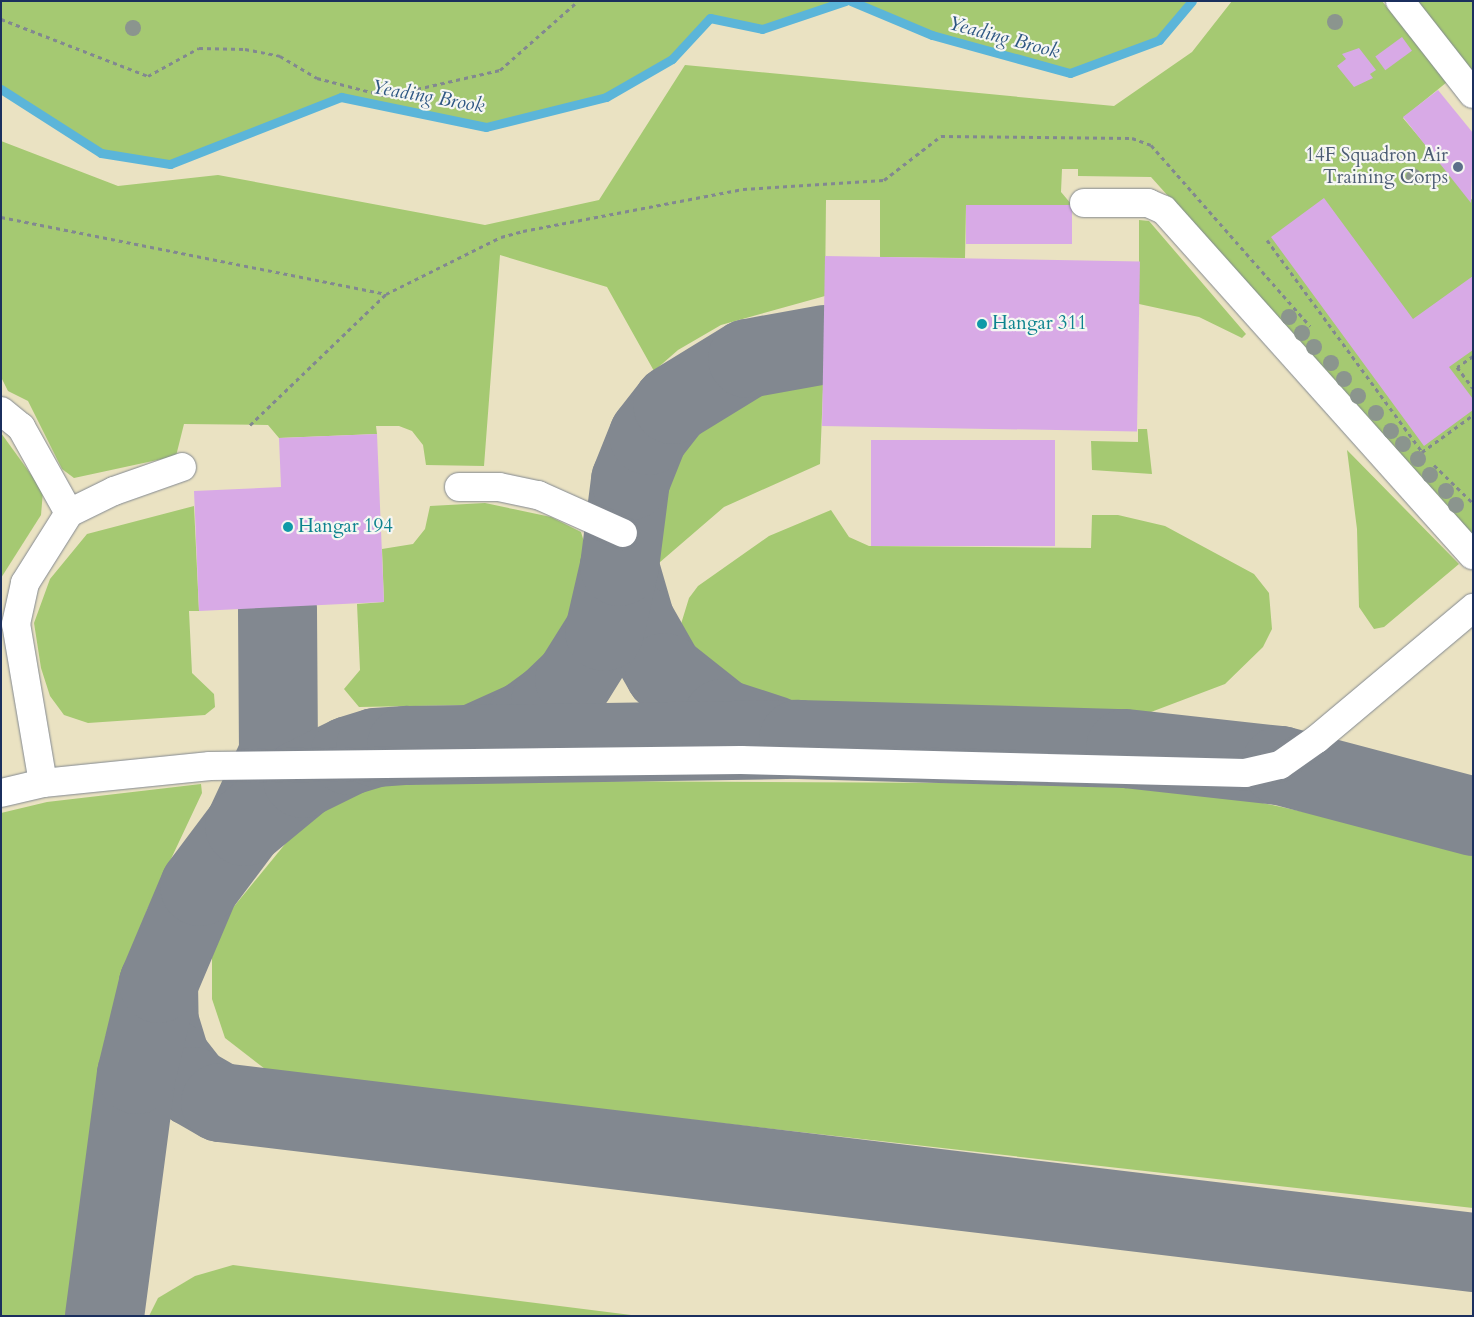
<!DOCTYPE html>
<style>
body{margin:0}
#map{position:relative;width:1474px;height:1317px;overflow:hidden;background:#eae2c2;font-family:Cardo,serif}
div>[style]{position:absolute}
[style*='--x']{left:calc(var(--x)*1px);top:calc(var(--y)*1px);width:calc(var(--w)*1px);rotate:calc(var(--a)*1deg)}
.green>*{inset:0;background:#a5c972}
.stream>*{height:9px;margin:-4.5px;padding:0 4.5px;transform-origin:4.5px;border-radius:4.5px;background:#5bb5d9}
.taxiway>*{height:79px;margin:-39.5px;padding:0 39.5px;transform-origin:39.5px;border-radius:39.5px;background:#828890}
.building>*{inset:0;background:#d8aae6;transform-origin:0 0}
.path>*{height:3px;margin-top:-1.5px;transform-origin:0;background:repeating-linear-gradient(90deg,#828890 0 4px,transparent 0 8px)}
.roads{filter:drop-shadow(0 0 1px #828890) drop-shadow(0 0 1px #828890)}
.minor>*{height:28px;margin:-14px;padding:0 14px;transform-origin:14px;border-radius:14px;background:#fff}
.trees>*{width:16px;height:16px;margin:-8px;border-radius:50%;background:#8b958e}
.dots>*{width:14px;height:14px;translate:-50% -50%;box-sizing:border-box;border:2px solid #f6f6f2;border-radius:50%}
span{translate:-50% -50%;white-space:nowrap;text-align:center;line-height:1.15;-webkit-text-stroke:4.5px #f6f6f2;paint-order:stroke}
.service-label{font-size:19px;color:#4e5e75}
.right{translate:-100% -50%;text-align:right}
.culture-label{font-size:19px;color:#0d838f}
.left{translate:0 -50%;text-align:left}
.water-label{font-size:20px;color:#2e5783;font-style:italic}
.frame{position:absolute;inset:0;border:2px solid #1b2f5e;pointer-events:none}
</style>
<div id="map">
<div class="green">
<i style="clip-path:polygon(1px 1px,845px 1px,762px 29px,710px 18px,672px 59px,606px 97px,486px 127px,341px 97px,170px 164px,101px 153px,1px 89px)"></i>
<i style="clip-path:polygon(851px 1px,1192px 1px,1159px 40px,1070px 73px,932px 35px)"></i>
<i style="clip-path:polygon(1232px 1px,1382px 1px,1447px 82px,1403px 118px,1473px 201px,1473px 536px,1151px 177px,1078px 176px,1078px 169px,1062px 169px,1061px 192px,1072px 205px,966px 205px,965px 258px,880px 257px,880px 200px,826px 200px,825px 296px,721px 325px,678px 350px,654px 371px,607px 287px,500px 255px,484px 466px,426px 465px,423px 445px,412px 431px,399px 426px,376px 426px,377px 434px,279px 438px,268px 425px,184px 424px,176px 456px,74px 478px,62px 469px,28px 401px,8px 391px,1px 377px,1px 141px,118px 186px,218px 175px,485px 225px,599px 200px,685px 65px,1114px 106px,1192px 52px)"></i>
<i style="clip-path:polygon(1409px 1px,1473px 1px,1473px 81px)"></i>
<i style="clip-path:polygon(1139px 220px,1149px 221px,1246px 334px,1242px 338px,1199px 317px,1139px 304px)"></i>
<i style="clip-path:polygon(824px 364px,820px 464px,724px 507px,652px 569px,654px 519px,663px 479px,680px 449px,707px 418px,736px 395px,796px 368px)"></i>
<i style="clip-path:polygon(1138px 429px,1147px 429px,1152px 474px,1092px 470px,1091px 441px,1138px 442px)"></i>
<i style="clip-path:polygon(1px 433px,43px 491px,41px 515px,1px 578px)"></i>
<i style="clip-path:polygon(1347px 450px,1459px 564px,1384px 627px,1374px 629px,1359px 607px,1357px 529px)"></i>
<i style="clip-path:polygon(485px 503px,551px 517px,581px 532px,591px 565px,583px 597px,560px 641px,526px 678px,470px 705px,359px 707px,344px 689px,360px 670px,357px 604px,384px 602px,382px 549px,413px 544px,425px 529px,430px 506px)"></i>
<i style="clip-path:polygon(194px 506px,199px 611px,189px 611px,192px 673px,214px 694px,215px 707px,205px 715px,88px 723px,64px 715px,50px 696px,41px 668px,34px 623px,50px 579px,87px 534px)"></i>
<i style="clip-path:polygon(831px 510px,849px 537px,869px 546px,1091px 548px,1092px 515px,1118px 515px,1165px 526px,1254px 574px,1269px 593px,1272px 629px,1263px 647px,1225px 684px,1151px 712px,794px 706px,763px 699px,731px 683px,691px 644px,681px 624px,689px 598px,698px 586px,769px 536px)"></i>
<i style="clip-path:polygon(379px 780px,1148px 784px,1258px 802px,1473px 849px,1473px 1208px,269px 1072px,225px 1038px,212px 999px,212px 957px,227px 915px,295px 832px,333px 800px)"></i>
<i style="clip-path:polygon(201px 784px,202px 793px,147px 910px,105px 1038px,76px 1316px,1px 1316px,1px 813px,47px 802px)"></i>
<i style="clip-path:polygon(233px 1265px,639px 1316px,149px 1316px,158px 1298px,195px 1276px)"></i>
</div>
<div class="stream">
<i style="--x:851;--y:1;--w:88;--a:22.8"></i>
<i style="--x:932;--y:35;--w:143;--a:15.4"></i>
<i style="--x:1070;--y:73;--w:95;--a:-20.3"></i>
<i style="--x:1159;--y:40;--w:51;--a:-49.8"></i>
<i style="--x:1;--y:89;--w:119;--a:32.6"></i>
<i style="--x:101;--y:153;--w:70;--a:9.1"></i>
<i style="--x:170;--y:164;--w:184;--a:-21.4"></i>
<i style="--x:341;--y:97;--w:148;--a:11.7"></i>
<i style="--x:486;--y:127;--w:124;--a:-14"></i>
<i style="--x:606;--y:97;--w:76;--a:-29.9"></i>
<i style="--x:672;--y:59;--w:56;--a:-47.2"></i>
<i style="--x:710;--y:18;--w:53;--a:11.9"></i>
<i style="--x:762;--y:29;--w:88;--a:-18.6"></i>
</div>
<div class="taxiway">
<i style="--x:619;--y:566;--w:57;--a:73.8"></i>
<i style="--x:635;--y:621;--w:59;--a:60.4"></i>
<i style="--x:664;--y:672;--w:74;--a:38.4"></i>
<i style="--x:722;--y:718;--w:55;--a:18.1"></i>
<i style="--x:474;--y:743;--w:56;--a:-24.3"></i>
<i style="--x:525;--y:720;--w:31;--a:-36"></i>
<i style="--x:550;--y:702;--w:33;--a:-44"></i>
<i style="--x:574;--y:679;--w:57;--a:-58"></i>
<i style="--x:604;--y:631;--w:67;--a:-77"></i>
<i style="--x:619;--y:566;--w:87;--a:-82.7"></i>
<i style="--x:630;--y:480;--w:48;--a:-68.2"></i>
<i style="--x:648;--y:435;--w:39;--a:-52"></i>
<i style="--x:672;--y:404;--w:88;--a:-31.5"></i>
<i style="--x:747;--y:358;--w:78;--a:-10.3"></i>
<i style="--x:244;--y:826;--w:81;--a:-65"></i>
<i style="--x:278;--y:753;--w:146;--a:-90.4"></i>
<i style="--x:158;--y:983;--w:39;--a:89"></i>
<i style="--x:159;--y:1022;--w:38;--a:73"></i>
<i style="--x:170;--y:1058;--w:36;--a:52"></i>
<i style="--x:192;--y:1086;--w:32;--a:30"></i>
<i style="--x:220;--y:1102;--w:1262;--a:6.83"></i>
<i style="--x:104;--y:1316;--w:244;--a:-82.5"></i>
<i style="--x:136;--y:1074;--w:94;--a:-76.4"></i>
<i style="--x:158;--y:983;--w:105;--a:-67.1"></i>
<i style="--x:199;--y:886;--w:75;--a:-53.1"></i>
<i style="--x:244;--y:826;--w:75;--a:-39.6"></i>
<i style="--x:302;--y:778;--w:52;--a:-26.1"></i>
<i style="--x:349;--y:755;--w:27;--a:-17"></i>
<i style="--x:375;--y:747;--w:31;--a:-4"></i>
<i style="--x:406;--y:745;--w:392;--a:-0.9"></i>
<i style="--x:798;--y:739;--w:327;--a:1.6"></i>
<i style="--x:1125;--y:748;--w:156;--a:6.3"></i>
<i style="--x:1280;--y:765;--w:200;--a:14.8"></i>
</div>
<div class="building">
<i style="left:1402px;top:37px;width:17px;height:33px;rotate:54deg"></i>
<i style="clip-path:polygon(1359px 48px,1376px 70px,1370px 74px,1373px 78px,1354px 87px,1337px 66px,1346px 59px,1342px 54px)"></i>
<i style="clip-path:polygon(1438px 90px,1473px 133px,1471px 203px,1403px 117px)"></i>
<i style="clip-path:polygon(1324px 198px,1413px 319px,1473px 276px,1473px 350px,1449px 367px,1473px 399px,1473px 410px,1424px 446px,1271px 237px)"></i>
<i style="left:966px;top:205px;width:106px;height:39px"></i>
<i style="left:825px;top:256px;width:315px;height:170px;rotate:1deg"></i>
<i style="clip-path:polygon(377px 434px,384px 602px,199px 611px,194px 491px,281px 487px,279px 438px)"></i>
<i style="left:871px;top:440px;width:184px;height:106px"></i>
</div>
<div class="path">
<i style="--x:1;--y:19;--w:158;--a:21.2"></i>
<i style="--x:148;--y:76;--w:58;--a:-28.8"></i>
<i style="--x:199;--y:48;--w:46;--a:1.2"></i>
<i style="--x:245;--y:49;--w:36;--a:11"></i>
<i style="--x:280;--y:56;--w:43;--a:30.7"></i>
<i style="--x:317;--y:78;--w:71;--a:14.6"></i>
<i style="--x:386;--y:96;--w:117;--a:-12.8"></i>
<i style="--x:500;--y:70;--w:104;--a:-41.5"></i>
<i style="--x:1;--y:217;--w:393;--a:11.3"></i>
<i style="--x:386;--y:294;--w:128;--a:-26.4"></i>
<i style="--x:501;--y:237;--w:23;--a:-15"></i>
<i style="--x:523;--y:231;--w:224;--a:-10.8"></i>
<i style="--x:743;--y:189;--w:141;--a:-3.7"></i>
<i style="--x:884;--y:180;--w:72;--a:-37.7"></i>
<i style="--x:941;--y:136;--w:191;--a:0.6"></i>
<i style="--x:1132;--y:138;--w:20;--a:20"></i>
<i style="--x:1151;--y:145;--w:241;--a:48.7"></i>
<i style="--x:1267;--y:240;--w:263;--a:53.8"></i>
<i style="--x:1422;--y:452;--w:63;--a:-36"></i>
<i style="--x:1473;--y:356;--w:19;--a:145"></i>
<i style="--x:1457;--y:367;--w:26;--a:53"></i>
<i style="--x:250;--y:425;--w:189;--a:-43.9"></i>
<i style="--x:1434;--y:465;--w:54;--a:44.3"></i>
</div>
<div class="roads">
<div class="minor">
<i style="--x:1400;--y:1;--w:118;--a:51.9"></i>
<i style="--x:1084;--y:203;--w:64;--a:0"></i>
<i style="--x:1148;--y:203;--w:17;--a:24"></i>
<i style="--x:1164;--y:210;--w:463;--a:48.2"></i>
<i style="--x:1;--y:411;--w:26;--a:39"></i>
<i style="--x:21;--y:427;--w:98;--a:60.8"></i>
<i style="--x:459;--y:487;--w:40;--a:0"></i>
<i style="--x:499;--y:487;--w:40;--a:12"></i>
<i style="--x:538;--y:495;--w:93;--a:24.1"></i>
<i style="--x:43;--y:783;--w:161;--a:-99.6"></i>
<i style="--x:16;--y:624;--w:42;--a:-77.6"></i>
<i style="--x:25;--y:583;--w:83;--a:-57.8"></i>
<i style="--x:69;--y:513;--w:50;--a:-26.1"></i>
<i style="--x:114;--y:491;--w:72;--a:-19.4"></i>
<i style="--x:1;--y:793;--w:43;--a:-13.4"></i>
<i style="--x:43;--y:783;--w:168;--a:-5.8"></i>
<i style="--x:210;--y:766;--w:531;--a:-0.65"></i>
<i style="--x:741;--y:760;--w:504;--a:1.48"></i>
<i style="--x:1245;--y:773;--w:36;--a:-13"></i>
<i style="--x:1280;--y:765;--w:45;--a:-35.1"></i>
<i style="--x:1317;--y:739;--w:204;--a:-40"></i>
</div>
</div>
<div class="trees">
<i style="left:1335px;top:22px"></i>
<i style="left:133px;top:28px"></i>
<i style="left:1414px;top:177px"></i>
<i style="left:1289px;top:317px"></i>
<i style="left:1302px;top:333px"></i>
<i style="left:1314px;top:347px"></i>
<i style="left:1331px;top:363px"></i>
<i style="left:1344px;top:379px"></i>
<i style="left:1358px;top:396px"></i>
<i style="left:1376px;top:413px"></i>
<i style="left:1391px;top:431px"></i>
<i style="left:1403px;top:444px"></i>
<i style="left:1418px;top:459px"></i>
<i style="left:1430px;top:475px"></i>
<i style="left:1446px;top:491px"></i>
<i style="left:1456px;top:505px"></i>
</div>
<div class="dots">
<i style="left:1458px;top:167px;background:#5c6f8a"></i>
<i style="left:982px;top:324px;background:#0f9aa8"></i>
<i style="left:288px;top:527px;background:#0f9aa8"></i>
</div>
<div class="service-label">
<span class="right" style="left:1448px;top:167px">14F Squadron Air<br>Training Corps</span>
</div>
<div class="culture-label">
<span class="left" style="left:992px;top:324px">Hangar 311</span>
<span class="left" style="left:298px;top:527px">Hangar 194</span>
</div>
<div class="water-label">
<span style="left:1004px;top:37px;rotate:15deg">Yeading Brook</span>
<span style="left:428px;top:96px;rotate:10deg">Yeading Brook</span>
</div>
<div class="frame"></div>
</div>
